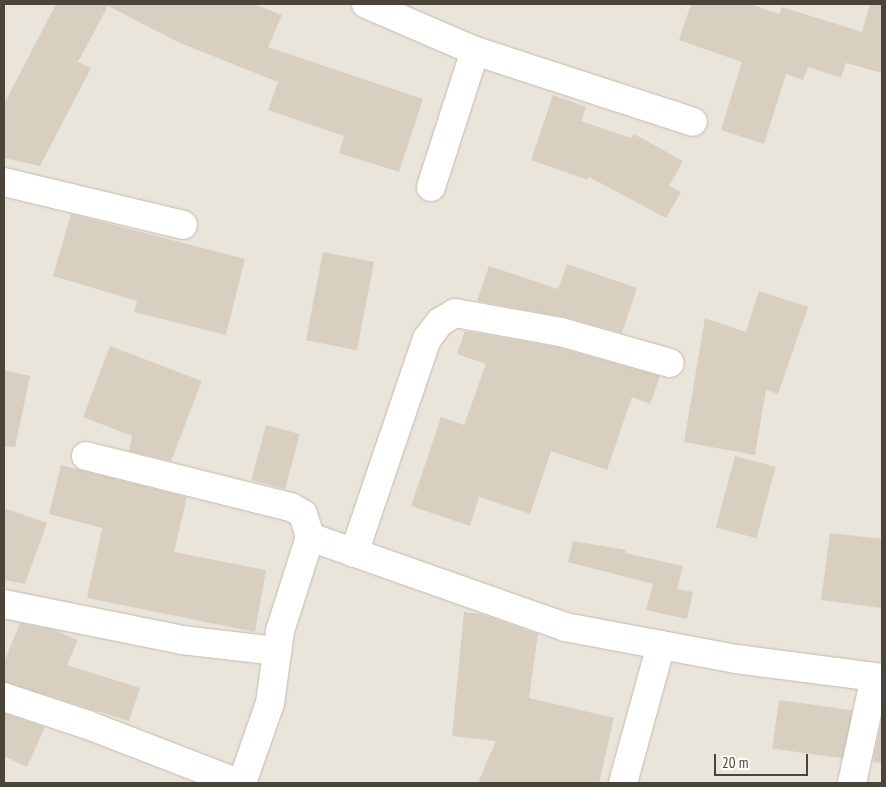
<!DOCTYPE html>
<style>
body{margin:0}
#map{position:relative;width:886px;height:787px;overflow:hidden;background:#f6f3ec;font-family:"PT Sans Narrow",sans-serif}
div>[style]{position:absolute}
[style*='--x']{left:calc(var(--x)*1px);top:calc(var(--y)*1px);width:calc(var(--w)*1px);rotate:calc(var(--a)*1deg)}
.residential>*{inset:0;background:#eae5da;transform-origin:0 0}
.building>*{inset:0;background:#d8cfc1;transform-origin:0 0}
.roads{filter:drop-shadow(0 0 1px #c2bbae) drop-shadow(0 0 1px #c2bbae)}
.minor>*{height:28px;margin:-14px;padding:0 14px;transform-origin:14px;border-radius:14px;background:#fff}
span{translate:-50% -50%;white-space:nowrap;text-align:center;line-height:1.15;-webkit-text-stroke:4px #fff;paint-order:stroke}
.frame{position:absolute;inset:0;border:5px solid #4b4439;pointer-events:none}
.scale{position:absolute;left:714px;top:754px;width:94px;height:22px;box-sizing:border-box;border:2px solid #4b4439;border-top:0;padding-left:6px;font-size:15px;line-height:18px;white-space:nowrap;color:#4b4439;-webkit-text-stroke:4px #fff;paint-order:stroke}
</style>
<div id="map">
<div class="residential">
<i style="left:4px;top:4px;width:878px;height:779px"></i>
</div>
<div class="building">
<i style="clip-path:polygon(56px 4px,254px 4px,282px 15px,268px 47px,423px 99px,399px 172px,339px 153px,344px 136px,268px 110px,278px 82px,180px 43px,108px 6px,78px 62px,91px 68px,40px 166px,4px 158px,4px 104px)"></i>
<i style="clip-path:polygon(691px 4px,750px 4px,779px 14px,782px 7px,862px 32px,870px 4px,882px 4px,882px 73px,846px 63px,841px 78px,808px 67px,803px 80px,786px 74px,764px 144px,721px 130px,742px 62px,679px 40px)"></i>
<i style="clip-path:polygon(553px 95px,586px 107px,581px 121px,631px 138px,634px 134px,683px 161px,669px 186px,681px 192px,666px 218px,589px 177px,588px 180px,531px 160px)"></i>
<i style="clip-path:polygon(71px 214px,245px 259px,226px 335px,134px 312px,137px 301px,53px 276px)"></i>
<i style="left:323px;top:252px;width:52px;height:90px;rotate:11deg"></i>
<i style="clip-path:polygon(567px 264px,637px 288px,622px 333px,564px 317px,477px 301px,489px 266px,558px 289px)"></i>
<i style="clip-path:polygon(759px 291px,808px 307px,778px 394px,766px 390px,755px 455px,684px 442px,705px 318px,746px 332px)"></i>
<i style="clip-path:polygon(465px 331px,557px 347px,660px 376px,650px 404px,632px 397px,607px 470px,551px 451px,530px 514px,479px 497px,470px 526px,411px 506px,441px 417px,464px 425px,486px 364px,457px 354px)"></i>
<i style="clip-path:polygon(110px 346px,202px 381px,171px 461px,129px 451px,132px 436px,83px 417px)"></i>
<i style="clip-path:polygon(4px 370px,30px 376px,15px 447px,4px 446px)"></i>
<i style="left:266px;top:425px;width:35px;height:57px;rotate:15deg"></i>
<i style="left:735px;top:456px;width:42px;height:74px;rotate:15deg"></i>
<i style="clip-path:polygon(61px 465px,187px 497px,174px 552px,266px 570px,255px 632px,87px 598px,102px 528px,49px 514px)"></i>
<i style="clip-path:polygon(4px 508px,47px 523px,25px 584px,4px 580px)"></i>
<i style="clip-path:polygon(830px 533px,882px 539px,882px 608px,821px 600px)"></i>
<i style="clip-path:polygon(573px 541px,626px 550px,625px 553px,683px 566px,677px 589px,693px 592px,687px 619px,646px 610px,653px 584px,568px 562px)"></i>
<i style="clip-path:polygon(464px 612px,481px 614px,538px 634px,529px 698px,614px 718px,599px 783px,478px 783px,496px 741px,452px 736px)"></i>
<i style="clip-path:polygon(20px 623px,54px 630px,78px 640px,67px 665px,140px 688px,129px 721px,4px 682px,4px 662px)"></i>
<i style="left:779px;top:700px;width:74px;height:49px;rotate:8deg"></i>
<i style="clip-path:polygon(4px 713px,45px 727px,27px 767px,4px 756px)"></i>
<i style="clip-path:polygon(882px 717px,882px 763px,873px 762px)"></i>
</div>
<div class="roads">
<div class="minor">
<i style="--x:366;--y:4;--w:119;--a:23.3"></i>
<i style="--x:475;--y:51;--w:229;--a:18"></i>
<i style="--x:4;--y:182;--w:184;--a:13.5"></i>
<i style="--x:431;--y:187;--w:143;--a:-72.1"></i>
<i style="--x:86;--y:456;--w:211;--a:14"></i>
<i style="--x:291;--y:507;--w:14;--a:30"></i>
<i style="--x:303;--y:514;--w:24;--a:73"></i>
<i style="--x:310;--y:537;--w:99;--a:107.7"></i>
<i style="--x:280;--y:631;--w:73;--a:97.9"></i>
<i style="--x:270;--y:703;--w:85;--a:109.3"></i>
<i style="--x:310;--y:537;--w:270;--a:19.4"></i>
<i style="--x:565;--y:627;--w:174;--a:10.6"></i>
<i style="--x:736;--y:659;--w:147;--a:7.4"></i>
<i style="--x:354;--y:553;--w:226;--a:-71.2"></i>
<i style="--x:427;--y:339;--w:21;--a:-53"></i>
<i style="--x:440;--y:322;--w:17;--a:-31"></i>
<i style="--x:455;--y:313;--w:108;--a:10.2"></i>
<i style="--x:561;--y:332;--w:113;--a:15.9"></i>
<i style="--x:4;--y:604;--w:182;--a:11.4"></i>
<i style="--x:182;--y:640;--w:96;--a:6.6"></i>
<i style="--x:4;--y:697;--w:89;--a:18.4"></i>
<i style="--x:88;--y:725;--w:161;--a:21.1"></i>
<i style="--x:623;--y:783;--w:143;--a:-74.6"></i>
<i style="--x:852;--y:783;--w:108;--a:-77.8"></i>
</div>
</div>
<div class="frame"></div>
<div class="scale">20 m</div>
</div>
